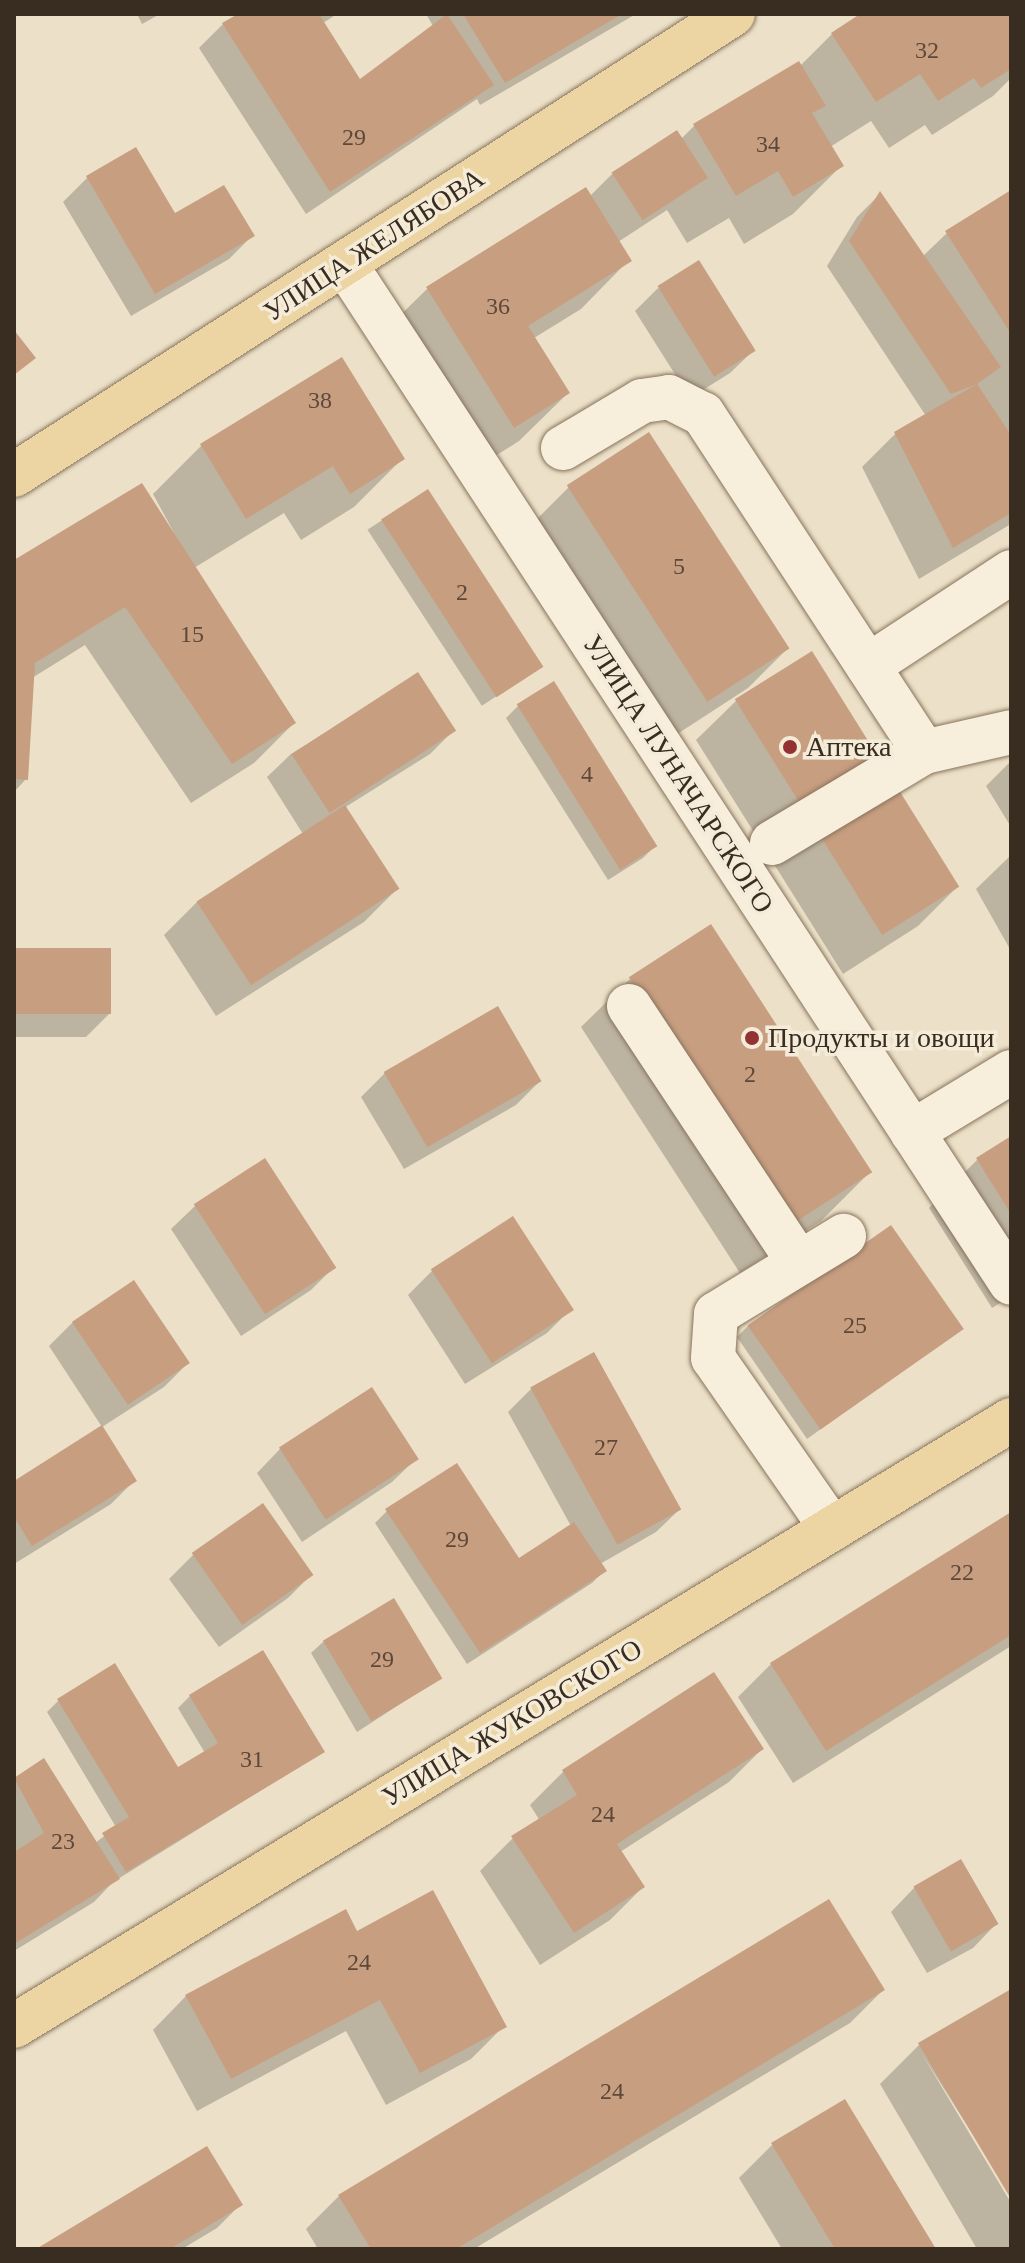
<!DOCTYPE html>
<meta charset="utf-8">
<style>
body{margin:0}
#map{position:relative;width:1025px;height:2263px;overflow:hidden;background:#ece1c8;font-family:Georgia,serif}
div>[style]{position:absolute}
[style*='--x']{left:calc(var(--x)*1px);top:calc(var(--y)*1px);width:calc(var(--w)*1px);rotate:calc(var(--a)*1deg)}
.shadow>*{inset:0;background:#0003;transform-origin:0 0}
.building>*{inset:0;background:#c89e81;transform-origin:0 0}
.roads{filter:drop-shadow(0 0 2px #88745e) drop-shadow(0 0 2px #88745e)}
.minor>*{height:44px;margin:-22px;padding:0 22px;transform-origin:22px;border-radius:22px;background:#f7efdc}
.major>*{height:44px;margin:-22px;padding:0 22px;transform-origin:22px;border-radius:22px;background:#edd5a3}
.dots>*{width:22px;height:22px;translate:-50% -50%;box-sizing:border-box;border:4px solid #f4ecd8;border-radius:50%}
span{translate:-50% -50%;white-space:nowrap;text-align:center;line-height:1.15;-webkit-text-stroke:7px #f4ecd8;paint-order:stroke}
.number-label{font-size:24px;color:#5d4839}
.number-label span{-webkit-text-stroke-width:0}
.street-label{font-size:28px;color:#392c21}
.poi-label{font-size:28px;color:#392c21}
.left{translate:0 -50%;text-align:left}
.frame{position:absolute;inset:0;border:16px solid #392c21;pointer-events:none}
</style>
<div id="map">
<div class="shadow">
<i style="clip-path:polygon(137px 14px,160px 14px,142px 24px)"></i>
<i style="clip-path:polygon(243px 14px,337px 14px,323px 23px,360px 82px,433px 26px,426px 14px,636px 14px,480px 105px,477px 99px,306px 214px,199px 48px,223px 24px)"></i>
<i style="clip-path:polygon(864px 14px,1011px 14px,1011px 78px,993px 96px,932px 135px,925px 125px,889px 148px,871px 121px,830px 147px,841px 166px,793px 214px,744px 244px,729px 218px,687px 243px,667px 210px,618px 242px,629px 260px,581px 309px,534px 338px,568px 393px,519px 441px,465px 475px,378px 337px,427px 289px,585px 190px,589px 197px,612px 174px,677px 132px,681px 139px,694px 126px,800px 66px,832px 34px)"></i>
<i style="clip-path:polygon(135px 150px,174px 216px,252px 236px,229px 259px,131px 316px,63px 202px,87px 178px)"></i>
<i style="clip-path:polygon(1011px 192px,1011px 524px,919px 579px,862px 467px,895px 434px,926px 416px,827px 266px,857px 217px,880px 194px,923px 256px,947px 233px)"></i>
<i style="clip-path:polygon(658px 288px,754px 350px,730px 373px,690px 398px,635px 311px)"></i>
<i style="clip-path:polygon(648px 435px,788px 648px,748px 688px,668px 740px,528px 528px,568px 488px)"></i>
<i style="clip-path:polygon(201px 446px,402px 459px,354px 507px,301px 540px,284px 513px,194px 568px,294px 723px,254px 763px,191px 803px,85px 645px,32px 678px,26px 779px,14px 792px,14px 563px,187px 557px,153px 494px)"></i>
<i style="left:427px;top:491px;width:210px;height:71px;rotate:57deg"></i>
<i style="clip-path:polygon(418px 675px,453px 731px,430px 754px,344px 808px,397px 889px,364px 922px,216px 1016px,164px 935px,197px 902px,303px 834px,267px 777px,291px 754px)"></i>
<i style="clip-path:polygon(737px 700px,958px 886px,918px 926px,843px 974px,696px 740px)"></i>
<i style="clip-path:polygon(518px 706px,655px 846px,643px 858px,608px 880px,506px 718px)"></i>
<i style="clip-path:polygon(1011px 761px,1011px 827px,986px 786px)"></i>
<i style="clip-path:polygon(1011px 855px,1011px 951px,976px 889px)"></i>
<i style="clip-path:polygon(14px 950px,110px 1013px,86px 1037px,14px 1037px)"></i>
<i style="clip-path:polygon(630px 979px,869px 1173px,821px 1221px,740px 1273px,581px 1027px)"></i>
<i style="clip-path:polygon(385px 1073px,540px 1081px,516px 1105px,404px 1169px,361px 1097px)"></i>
<i style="clip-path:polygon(1011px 1139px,1011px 1296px,992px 1308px,929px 1208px,977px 1160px)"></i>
<i style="clip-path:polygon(264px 1160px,334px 1267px,311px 1290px,241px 1336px,171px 1229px,195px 1206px)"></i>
<i style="clip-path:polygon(513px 1219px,570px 1310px,547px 1333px,465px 1384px,408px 1295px,432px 1271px)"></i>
<i style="clip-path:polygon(72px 1323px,188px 1363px,164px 1387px,102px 1427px,49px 1346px)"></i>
<i style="clip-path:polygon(749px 1325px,961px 1329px,807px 1439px,737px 1337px)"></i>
<i style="clip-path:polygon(531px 1389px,680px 1509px,656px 1532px,600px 1564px,604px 1571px,592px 1583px,467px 1664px,375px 1523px,387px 1511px,519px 1561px,571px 1526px,508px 1412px)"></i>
<i style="clip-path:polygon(280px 1449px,416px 1459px,392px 1482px,302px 1542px,257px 1473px)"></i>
<i style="clip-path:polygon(134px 1481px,111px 1504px,14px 1564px,14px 1484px)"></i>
<i style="clip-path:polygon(263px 1506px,312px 1574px,288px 1598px,219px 1647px,169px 1579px,193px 1555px)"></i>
<i style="clip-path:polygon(1011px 1514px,1011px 1646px,793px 1783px,738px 1697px,771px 1664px)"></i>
<i style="clip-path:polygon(323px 1642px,439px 1679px,357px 1732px,311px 1653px)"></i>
<i style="clip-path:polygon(190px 1696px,323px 1752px,113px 1882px,94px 1902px,14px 1951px,14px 1780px,44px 1761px,95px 1843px,116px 1827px,47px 1712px,59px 1700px,178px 1770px,205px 1753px,178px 1708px)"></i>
<i style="clip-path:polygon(762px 1749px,729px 1782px,620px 1852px,643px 1887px,610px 1920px,540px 1965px,480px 1871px,513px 1838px,540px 1821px,530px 1805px,563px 1772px)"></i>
<i style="clip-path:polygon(914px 1888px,996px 1924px,973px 1948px,927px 1973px,891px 1912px)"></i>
<i style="clip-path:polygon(357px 1933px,504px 2026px,471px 2059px,386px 2105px,346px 2031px,197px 2111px,153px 2030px,186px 1996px)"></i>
<i style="clip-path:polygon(883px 1990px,850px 2023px,474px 2249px,318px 2249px,306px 2229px,339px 2196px)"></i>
<i style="clip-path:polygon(1011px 1991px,1011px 2195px,922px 2054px,1011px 2203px,1011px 2249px,977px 2249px,880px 2084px,920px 2044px)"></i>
<i style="clip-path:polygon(844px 2101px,934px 2249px,782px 2249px,739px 2178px,772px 2145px)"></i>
<i style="clip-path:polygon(240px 2205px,217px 2228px,182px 2249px,40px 2249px)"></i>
</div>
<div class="building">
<i style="clip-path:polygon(238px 14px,319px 14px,360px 79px,447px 14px,494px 85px,330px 192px,222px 23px)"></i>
<i style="clip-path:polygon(463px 14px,622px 14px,505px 83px)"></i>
<i style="clip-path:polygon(860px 14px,1011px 14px,1011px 69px,981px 88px,974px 78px,938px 101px,920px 74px,876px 102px,831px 33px)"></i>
<i style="clip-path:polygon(799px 61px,826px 106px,812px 113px,844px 166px,793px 197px,778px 171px,736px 196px,693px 124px)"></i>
<i style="left:677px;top:130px;width:57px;height:78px;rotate:57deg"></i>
<i style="clip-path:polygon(136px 147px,175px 213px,224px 185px,255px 236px,155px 294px,86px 176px)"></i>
<i style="clip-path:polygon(586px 187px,632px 261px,528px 326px,570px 393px,514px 428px,426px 287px)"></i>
<i style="clip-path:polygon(1011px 190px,1011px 334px,945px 231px)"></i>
<i style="clip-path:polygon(880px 191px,1001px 367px,977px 384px,1011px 435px,1011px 513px,953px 548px,894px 432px,977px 384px,951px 394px,849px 241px)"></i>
<i style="left:699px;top:260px;width:107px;height:49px;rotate:58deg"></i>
<i style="clip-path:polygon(14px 330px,36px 358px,14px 375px)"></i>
<i style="clip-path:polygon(342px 357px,405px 459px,350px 494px,333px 466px,246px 519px,200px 444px)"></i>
<i style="left:649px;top:432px;width:258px;height:98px;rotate:57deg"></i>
<i style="clip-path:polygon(142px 483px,296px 723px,232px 764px,125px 607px,35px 663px,28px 780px,14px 779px,14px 560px)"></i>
<i style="left:428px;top:489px;width:212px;height:56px;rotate:57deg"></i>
<i style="left:812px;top:651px;width:278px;height:91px;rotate:58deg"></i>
<i style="left:418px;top:672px;width:70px;height:151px;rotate:57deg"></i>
<i style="left:554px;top:681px;width:195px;height:44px;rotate:58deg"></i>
<i style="left:345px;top:805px;width:100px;height:177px;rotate:57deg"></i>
<i style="left:711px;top:924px;width:296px;height:98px;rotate:57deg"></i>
<i style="left:14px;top:948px;width:97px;height:66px"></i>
<i style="left:498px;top:1006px;width:87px;height:132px;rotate:60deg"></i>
<i style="clip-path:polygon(1011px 1136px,1011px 1214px,976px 1158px)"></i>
<i style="left:265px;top:1158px;width:131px;height:85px;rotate:57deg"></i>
<i style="left:513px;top:1216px;width:112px;height:98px;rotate:57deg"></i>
<i style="left:891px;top:1225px;width:127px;height:175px;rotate:55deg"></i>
<i style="left:134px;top:1280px;width:100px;height:75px;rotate:56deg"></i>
<i style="left:594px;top:1352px;width:180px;height:73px;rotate:61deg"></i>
<i style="left:372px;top:1387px;width:86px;height:111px;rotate:57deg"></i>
<i style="clip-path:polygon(102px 1425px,137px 1481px,32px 1546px,14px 1517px,14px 1481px)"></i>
<i style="clip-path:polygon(457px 1463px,519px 1558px,574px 1522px,607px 1571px,480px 1653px,385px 1509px)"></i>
<i style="left:263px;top:1503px;width:88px;height:87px;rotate:55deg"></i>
<i style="clip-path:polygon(1011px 1512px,1011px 1635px,826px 1751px,770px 1663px)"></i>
<i style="left:394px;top:1598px;width:94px;height:83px;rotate:59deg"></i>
<i style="clip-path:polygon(263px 1650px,325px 1752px,126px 1872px,102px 1833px,129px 1817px,57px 1699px,115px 1663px,178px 1767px,218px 1743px,189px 1695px)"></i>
<i style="clip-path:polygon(714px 1672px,764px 1749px,617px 1844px,645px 1887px,574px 1933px,511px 1836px,577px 1795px,562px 1770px)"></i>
<i style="clip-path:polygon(44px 1758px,120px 1879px,14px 1944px,14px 1852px,44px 1833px,14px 1778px)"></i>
<i style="left:961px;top:1859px;width:75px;height:55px;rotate:60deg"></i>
<i style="clip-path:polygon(433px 1890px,507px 2027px,420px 2073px,380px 2000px,231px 2079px,185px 1995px,346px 1909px,357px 1931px)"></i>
<i style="clip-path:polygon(829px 1899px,885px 1990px,456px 2249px,371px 2249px,338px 2195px)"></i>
<i style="clip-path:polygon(1011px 1989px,1011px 2199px,918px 2043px)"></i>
<i style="clip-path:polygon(845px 2099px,936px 2249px,835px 2249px,771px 2143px)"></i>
<i style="clip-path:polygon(207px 2146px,243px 2205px,170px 2249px,36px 2249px)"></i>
</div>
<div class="roads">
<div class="minor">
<i style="--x:345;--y:264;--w:1217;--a:56.83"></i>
<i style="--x:563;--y:448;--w:92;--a:-30.7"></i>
<i style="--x:642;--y:401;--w:27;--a:-8"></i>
<i style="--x:669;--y:397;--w:38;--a:27"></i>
<i style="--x:703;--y:414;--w:404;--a:56.8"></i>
<i style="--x:868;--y:666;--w:171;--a:-33.3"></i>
<i style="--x:772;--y:843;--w:177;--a:-30.9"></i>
<i style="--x:924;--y:752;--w:89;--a:-12.9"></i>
<i style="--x:629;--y:1006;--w:308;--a:56.5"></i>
<i style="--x:912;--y:1132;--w:116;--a:-31.2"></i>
<i style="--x:832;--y:1529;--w:208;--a:-124.8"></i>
<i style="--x:713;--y:1358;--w:44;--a:-86.1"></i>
<i style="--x:716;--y:1314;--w:150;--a:-31.4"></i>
</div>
<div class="major">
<i style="--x:14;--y:475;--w:854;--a:-32.67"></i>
<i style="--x:14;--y:2026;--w:1167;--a:-31.29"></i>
</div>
</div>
<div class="dots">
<i style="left:790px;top:747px;background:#943133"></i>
<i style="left:752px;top:1038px;background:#943133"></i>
</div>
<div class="number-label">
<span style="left:927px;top:51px">32</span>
<span style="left:354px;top:138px">29</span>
<span style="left:768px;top:145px">34</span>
<span style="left:498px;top:307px">36</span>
<span style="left:320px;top:401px">38</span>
<span style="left:679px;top:567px">5</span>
<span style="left:462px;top:593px">2</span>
<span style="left:192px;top:635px">15</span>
<span style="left:587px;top:775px">4</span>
<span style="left:750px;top:1075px">2</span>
<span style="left:855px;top:1326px">25</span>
<span style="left:606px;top:1448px">27</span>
<span style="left:457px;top:1540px">29</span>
<span style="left:962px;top:1573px">22</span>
<span style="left:382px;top:1660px">29</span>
<span style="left:252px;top:1760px">31</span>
<span style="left:603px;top:1815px">24</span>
<span style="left:63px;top:1842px">23</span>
<span style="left:359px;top:1963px">24</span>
<span style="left:612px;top:2092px">24</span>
</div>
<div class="street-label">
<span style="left:374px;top:245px;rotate:-33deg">УЛИЦА ЖЕЛЯБОВА</span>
<span style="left:678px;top:774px;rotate:57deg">УЛИЦА ЛУНАЧАРСКОГО</span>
<span style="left:512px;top:1723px;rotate:-31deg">УЛИЦА ЖУКОВСКОГО</span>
</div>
<div class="poi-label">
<span class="left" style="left:806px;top:747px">Аптека</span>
<span class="left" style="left:768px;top:1038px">Продукты и овощи</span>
</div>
<div class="frame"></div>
</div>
